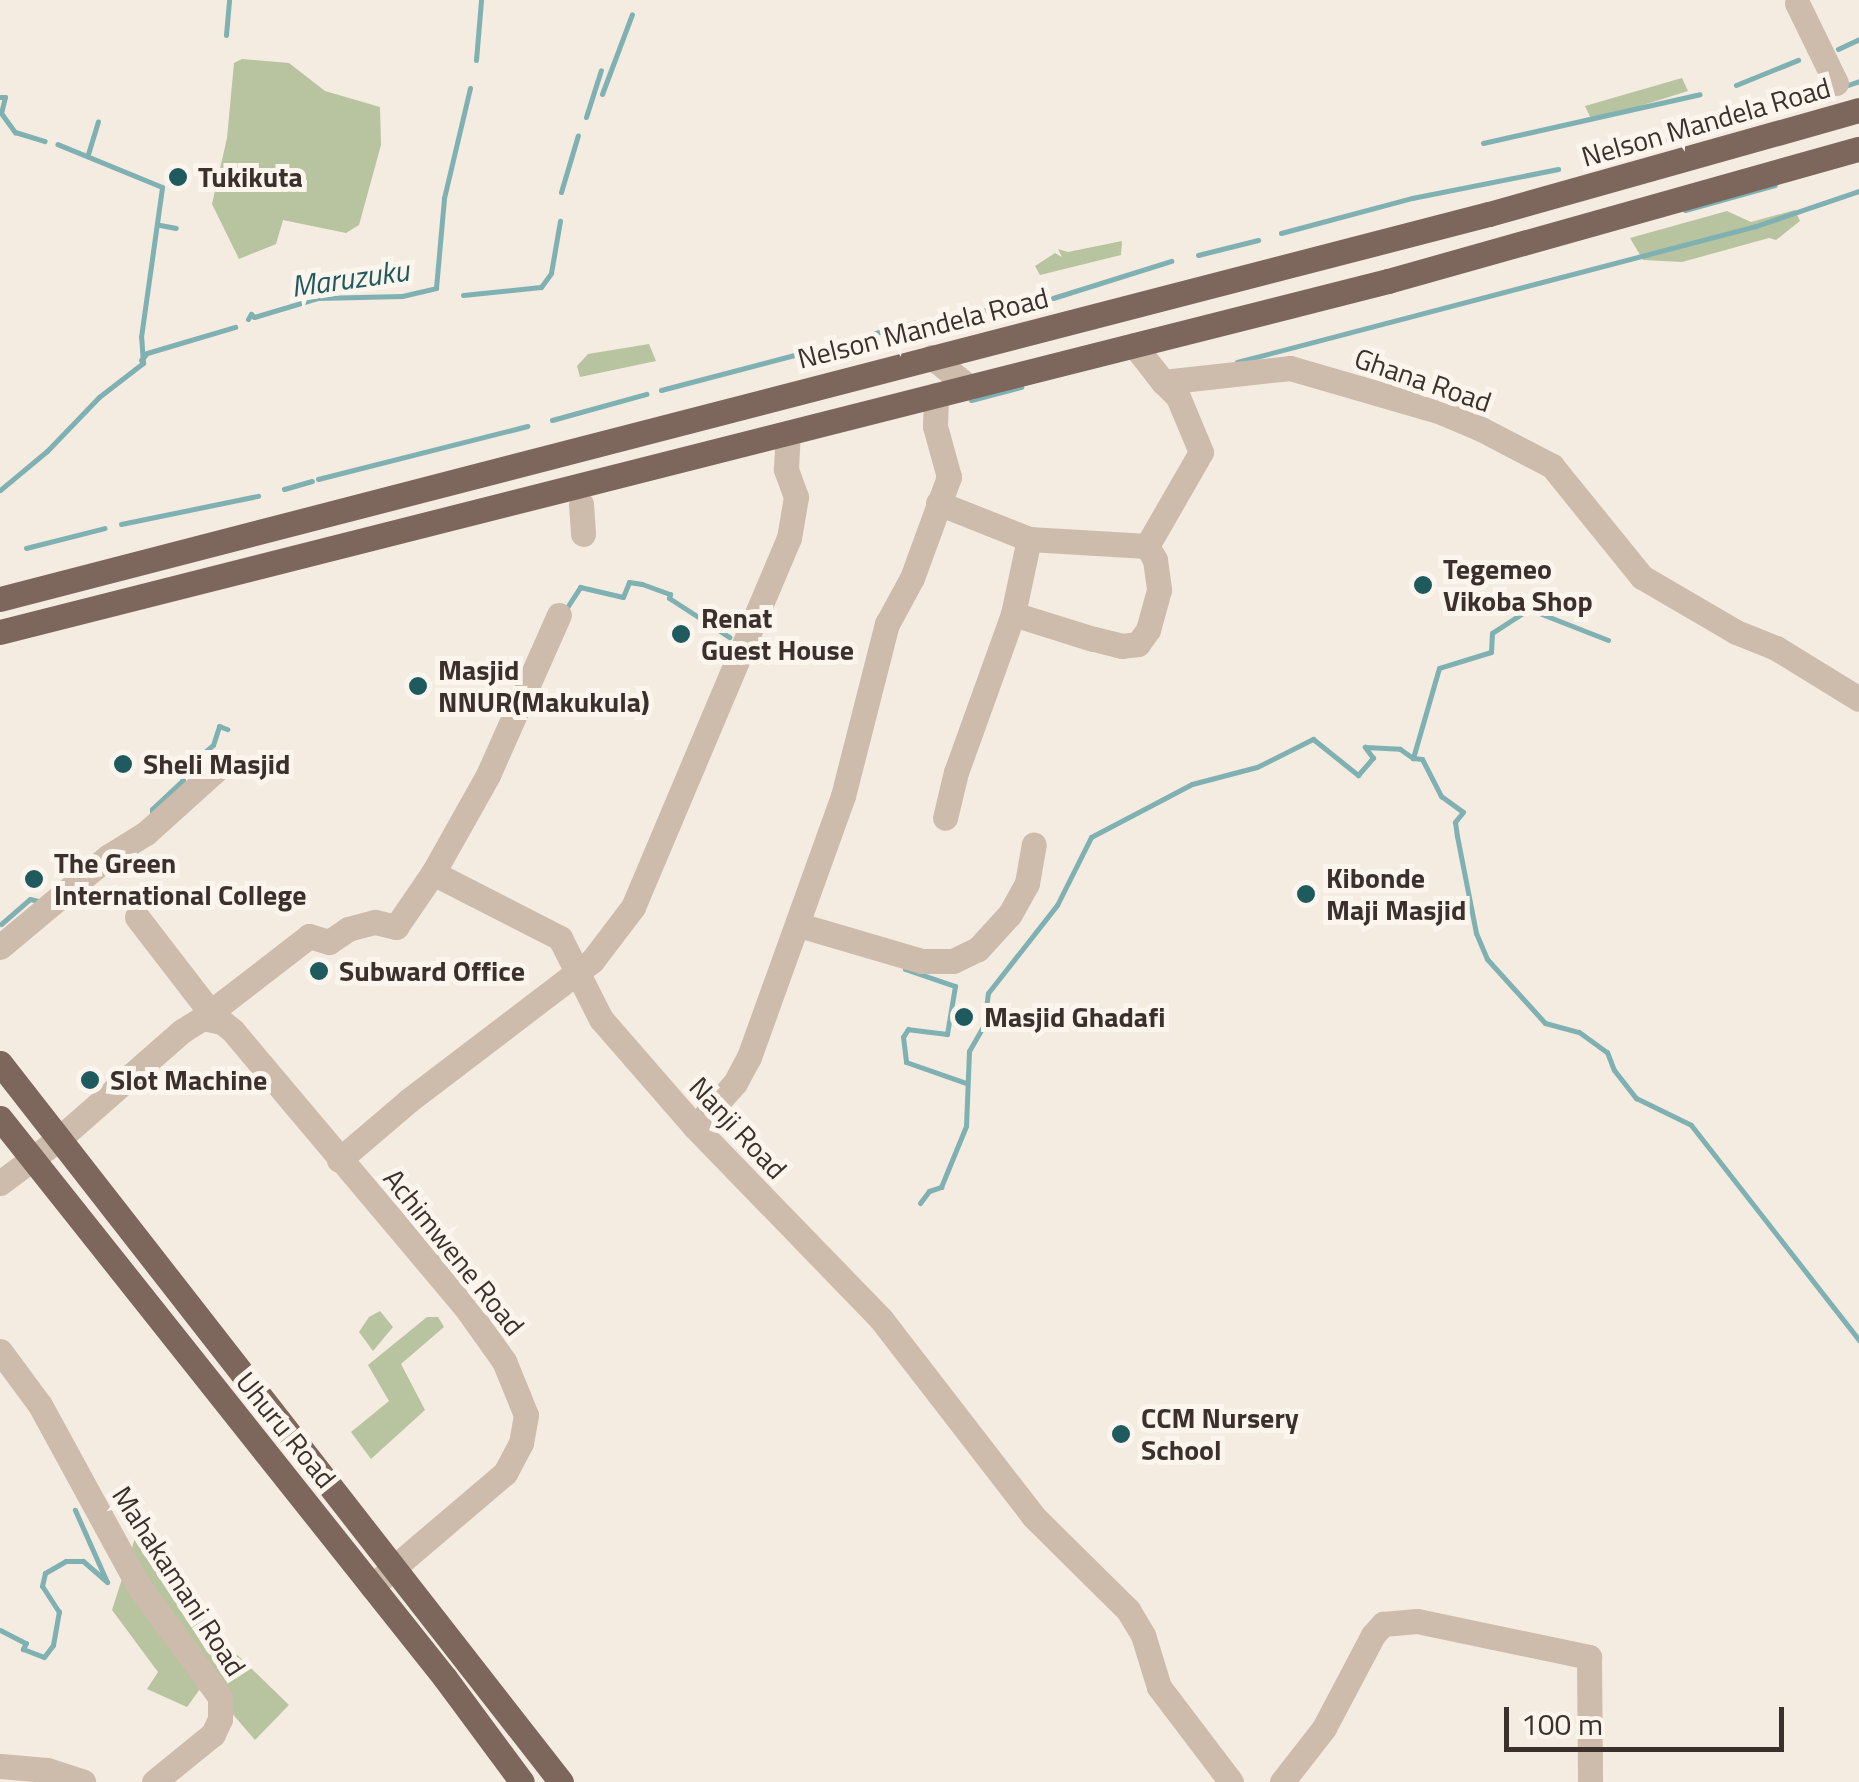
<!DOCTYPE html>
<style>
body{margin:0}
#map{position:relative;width:1859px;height:1782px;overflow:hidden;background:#f4ebe1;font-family:"Titillium Web",sans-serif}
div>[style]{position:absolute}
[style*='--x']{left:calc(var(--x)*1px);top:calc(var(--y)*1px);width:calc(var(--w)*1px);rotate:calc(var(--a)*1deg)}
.green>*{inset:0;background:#b8c4a0}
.stream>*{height:5px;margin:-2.5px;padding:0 2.5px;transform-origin:2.5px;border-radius:2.5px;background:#7fb0b2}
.minor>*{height:25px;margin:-12.5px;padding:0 12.5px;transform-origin:12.5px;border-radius:12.5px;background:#cdbbac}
.major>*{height:25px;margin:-12.5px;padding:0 12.5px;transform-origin:12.5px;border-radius:12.5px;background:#7d675c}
.dots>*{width:28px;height:28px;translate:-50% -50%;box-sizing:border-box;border:5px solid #fbf5ee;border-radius:50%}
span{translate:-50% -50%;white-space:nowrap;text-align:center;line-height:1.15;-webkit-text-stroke:10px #fbf5ee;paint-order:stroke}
.street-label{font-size:28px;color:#3b302b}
.poi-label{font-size:28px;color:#3b302b;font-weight:700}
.left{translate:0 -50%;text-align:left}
.water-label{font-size:30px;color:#1f5a5e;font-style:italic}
.scale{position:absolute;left:1504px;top:1707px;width:280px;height:45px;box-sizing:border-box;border:5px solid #3b302b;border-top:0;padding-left:12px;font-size:30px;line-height:35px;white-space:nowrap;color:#3b302b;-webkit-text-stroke:8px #fbf5ee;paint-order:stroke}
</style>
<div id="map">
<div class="green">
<i style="clip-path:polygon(242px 59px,289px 63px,325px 91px,380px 107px,381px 145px,359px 225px,346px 233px,283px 220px,276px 244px,239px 259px,212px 204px,227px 138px,234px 63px)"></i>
<i style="clip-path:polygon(1682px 78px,1688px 91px,1592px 121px,1585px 106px)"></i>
<i style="clip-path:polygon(1795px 210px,1800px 221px,1776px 240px,1769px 238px,1682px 262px,1643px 260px,1630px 238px,1727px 211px,1751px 222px)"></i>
<i style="clip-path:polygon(1122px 241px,1121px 255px,1040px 275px,1035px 266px,1055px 253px,1062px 257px,1058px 249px,1068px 252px)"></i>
<i style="clip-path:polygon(649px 344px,656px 361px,580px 377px,577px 366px,588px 354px)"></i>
<i style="clip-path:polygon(380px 1311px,393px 1327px,373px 1351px,359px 1332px,369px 1317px)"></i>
<i style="clip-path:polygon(427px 1317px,438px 1317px,444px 1327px,401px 1364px,425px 1410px,371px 1459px,351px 1432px,389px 1401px,368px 1365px)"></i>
<i style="clip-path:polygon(137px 1532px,225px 1643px,289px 1705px,255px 1740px,205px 1682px,187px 1707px,147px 1689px,158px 1672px,112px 1610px)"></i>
</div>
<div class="stream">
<i style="--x:226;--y:35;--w:35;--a:-85"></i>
<i style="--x:1838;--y:49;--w:23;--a:-25"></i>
<i style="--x:476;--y:60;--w:60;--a:-85.2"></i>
<i style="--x:1736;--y:85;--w:67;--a:-22"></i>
<i style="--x:1842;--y:87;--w:18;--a:-19"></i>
<i style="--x:602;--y:94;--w:85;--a:-69.4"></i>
<i style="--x:0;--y:97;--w:5;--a:0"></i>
<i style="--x:5;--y:97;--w:16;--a:104"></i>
<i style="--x:1;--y:113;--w:24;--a:54"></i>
<i style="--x:15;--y:132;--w:31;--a:17"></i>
<i style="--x:586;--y:117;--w:49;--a:-72.3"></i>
<i style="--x:1750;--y:117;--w:59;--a:-17.8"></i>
<i style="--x:1483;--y:143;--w:222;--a:-12.7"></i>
<i style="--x:88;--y:154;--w:34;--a:-73"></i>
<i style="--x:1600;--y:157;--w:110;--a:-14.8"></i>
<i style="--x:561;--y:192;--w:59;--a:-73.4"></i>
<i style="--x:1685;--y:210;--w:93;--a:-15.5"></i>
<i style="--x:160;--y:225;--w:16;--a:11"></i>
<i style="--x:1281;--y:233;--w:136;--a:-15"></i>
<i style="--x:1412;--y:198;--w:149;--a:-11.2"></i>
<i style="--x:1198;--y:255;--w:62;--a:-14"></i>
<i style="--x:463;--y:295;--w:78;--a:-5.9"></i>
<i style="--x:541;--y:287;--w:17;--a:-54"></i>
<i style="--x:551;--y:273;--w:53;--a:-80.2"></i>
<i style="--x:1053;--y:298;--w:124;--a:-17.4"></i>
<i style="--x:943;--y:316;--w:87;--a:-7.9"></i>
<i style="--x:248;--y:319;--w:6;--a:-59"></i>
<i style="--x:251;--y:314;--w:4;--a:45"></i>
<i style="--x:254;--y:317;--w:67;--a:-16.5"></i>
<i style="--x:318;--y:298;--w:84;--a:-1.4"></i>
<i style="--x:402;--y:296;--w:35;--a:-13"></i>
<i style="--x:436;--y:288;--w:90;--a:-84.9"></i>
<i style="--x:444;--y:198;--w:113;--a:-76.7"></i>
<i style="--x:853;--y:339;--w:66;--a:-14.9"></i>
<i style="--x:141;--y:360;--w:9;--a:-49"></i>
<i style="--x:147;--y:353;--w:92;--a:-16.5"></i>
<i style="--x:1237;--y:362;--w:537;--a:-14.68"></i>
<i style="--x:1756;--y:226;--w:109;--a:-18.8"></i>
<i style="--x:661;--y:390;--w:193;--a:-14.7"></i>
<i style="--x:971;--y:400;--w:52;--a:-14.6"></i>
<i style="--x:552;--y:420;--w:98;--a:-15.5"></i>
<i style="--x:318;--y:479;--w:216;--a:-14.2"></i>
<i style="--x:284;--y:489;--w:29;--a:-16"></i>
<i style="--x:0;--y:490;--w:61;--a:-39.7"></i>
<i style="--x:47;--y:451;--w:75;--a:-46.1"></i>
<i style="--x:99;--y:397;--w:56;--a:-37.7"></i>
<i style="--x:143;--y:363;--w:26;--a:-94"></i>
<i style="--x:141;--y:337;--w:151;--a:-82"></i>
<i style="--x:162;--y:187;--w:113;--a:-157.7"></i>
<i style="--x:121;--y:524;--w:140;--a:-11.6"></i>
<i style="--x:26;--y:548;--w:81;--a:-14.2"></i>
<i style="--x:564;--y:612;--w:30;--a:-57"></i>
<i style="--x:580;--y:587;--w:44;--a:13.1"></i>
<i style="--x:623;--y:597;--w:16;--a:-68"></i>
<i style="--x:629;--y:582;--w:13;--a:9"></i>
<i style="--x:642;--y:584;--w:30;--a:20"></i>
<i style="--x:670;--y:594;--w:4;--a:104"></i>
<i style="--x:669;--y:598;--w:72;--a:33"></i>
<i style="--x:1608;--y:640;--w:85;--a:-158.6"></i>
<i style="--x:1529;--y:609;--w:44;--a:147"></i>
<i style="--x:1492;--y:633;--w:19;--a:93"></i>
<i style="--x:1491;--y:652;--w:54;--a:162.9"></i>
<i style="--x:1439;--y:668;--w:94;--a:106.1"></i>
<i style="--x:1413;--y:758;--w:9;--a:6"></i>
<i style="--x:1422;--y:759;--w:42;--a:62.8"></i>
<i style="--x:1441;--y:796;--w:27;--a:36"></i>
<i style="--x:1463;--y:812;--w:13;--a:129"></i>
<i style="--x:1455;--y:822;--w:14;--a:82"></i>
<i style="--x:1457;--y:836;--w:99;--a:78.9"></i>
<i style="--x:1476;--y:933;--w:28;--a:67"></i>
<i style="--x:1487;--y:959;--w:86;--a:47.8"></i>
<i style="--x:1545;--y:1023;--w:35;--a:15"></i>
<i style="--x:1579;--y:1032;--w:34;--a:36"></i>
<i style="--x:1607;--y:1052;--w:19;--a:69"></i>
<i style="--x:1614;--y:1070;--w:36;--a:52"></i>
<i style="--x:1636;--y:1098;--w:61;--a:26.1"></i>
<i style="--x:1691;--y:1125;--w:273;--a:52"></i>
<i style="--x:152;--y:816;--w:7;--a:-90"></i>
<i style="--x:152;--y:809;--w:42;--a:-43.1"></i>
<i style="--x:183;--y:780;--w:8;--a:-113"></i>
<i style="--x:180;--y:773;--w:43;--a:-40.3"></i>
<i style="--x:213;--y:745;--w:20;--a:-72"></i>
<i style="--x:219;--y:726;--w:9;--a:21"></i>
<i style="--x:1;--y:924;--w:38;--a:-41"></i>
<i style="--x:30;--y:899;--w:8;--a:14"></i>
<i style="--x:905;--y:969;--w:53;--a:18.8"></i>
<i style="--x:955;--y:986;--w:49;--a:99.5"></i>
<i style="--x:947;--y:1034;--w:39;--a:-173"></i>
<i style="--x:908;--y:1029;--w:9;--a:122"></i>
<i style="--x:903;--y:1037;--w:25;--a:83"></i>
<i style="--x:906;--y:1062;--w:64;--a:19.3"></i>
<i style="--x:920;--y:1203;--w:15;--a:-53"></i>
<i style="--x:929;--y:1191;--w:13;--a:-18"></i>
<i style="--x:941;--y:1187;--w:66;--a:-67.7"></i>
<i style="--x:966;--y:1126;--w:75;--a:-87.7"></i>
<i style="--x:969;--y:1051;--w:30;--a:-60"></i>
<i style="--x:984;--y:1025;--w:32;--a:-83"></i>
<i style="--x:988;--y:993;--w:112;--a:-51.9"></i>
<i style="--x:1057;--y:905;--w:76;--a:-63.4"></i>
<i style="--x:1091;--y:837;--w:114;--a:-27.7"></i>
<i style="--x:1192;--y:784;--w:67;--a:-14.7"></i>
<i style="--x:1257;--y:767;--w:63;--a:-26.6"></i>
<i style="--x:1313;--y:739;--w:58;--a:38.7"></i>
<i style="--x:1358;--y:775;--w:23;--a:-49"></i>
<i style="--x:1373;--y:758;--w:14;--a:-126"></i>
<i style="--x:1365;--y:747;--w:35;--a:3"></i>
<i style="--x:1400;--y:749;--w:16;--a:35"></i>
<i style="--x:0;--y:1630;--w:29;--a:27"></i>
<i style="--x:26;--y:1643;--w:7;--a:117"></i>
<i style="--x:23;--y:1649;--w:22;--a:21"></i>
<i style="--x:44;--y:1657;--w:15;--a:-53"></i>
<i style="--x:53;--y:1645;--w:34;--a:-80"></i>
<i style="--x:59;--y:1612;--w:31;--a:-123"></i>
<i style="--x:42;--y:1586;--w:13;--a:-77"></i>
<i style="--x:45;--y:1573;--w:24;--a:-30"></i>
<i style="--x:66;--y:1561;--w:17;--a:0"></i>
<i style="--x:83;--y:1561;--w:32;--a:41"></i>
<i style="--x:107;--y:1582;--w:79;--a:-114"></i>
</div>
<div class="minor">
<i style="--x:1797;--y:3;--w:89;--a:64"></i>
<i style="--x:1134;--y:345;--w:47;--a:51.9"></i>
<i style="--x:1163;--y:382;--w:128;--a:-6.3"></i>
<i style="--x:1290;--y:368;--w:157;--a:16.2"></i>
<i style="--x:1441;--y:412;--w:43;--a:23"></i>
<i style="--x:1481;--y:429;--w:80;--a:27.5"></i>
<i style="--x:1552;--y:466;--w:143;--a:51"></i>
<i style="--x:1642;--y:577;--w:109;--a:30.3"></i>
<i style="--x:1736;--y:632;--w:43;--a:21.8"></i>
<i style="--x:1776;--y:648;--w:97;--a:31.6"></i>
<i style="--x:932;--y:357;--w:48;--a:39"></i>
<i style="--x:938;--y:503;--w:98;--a:21.6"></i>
<i style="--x:1029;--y:539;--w:118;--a:3.4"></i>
<i style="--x:1147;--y:546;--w:16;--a:60"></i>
<i style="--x:1155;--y:560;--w:30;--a:82"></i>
<i style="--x:1159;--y:590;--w:41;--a:105.4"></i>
<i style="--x:1148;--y:630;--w:17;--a:126"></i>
<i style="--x:1138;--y:644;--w:16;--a:173"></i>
<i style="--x:1122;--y:646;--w:30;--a:-166"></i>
<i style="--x:1093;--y:639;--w:84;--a:-162.6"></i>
<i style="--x:1013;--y:614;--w:168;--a:109.8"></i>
<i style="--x:956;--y:772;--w:47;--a:103.4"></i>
<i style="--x:581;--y:504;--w:30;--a:86"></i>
<i style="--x:1147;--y:546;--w:108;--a:-60.1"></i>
<i style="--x:1201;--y:452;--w:60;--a:-112.7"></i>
<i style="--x:1178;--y:397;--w:21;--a:-135"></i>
<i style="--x:1013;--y:614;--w:77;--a:-78"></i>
<i style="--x:433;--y:873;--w:143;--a:27.1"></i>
<i style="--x:560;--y:938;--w:91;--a:63.2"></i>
<i style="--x:601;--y:1019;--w:143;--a:49"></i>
<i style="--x:695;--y:1127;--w:267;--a:45.9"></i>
<i style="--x:881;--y:1319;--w:249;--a:52.3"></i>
<i style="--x:1033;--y:1516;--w:134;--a:44.7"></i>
<i style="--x:1128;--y:1610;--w:29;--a:59"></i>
<i style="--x:1143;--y:1635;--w:54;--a:72.9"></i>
<i style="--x:1159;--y:1687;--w:119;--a:52.8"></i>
<i style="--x:137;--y:917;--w:121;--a:52.4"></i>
<i style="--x:799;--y:925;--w:127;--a:16.4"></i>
<i style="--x:921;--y:961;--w:32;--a:0"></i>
<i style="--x:953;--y:961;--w:28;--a:-26"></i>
<i style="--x:978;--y:949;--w:47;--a:-47.6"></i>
<i style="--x:1010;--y:914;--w:35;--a:-61"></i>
<i style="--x:1027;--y:883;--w:39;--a:-80"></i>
<i style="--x:0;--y:947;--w:142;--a:-39.9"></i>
<i style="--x:109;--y:856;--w:44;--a:-31.9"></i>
<i style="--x:146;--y:833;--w:96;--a:-42"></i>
<i style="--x:203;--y:1018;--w:134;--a:-37.7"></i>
<i style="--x:309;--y:936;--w:21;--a:17"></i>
<i style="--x:329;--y:942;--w:23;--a:-34"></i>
<i style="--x:348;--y:929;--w:28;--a:-15"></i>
<i style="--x:375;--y:922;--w:22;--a:13"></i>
<i style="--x:396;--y:927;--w:65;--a:-55.6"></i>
<i style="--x:433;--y:873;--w:112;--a:-60.7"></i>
<i style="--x:488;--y:775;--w:175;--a:-66.1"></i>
<i style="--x:695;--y:1127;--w:59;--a:-47.7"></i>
<i style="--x:735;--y:1083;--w:30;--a:-62"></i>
<i style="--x:749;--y:1057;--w:277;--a:-70.2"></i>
<i style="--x:843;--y:796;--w:178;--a:-75.7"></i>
<i style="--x:887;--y:624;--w:52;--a:-61.5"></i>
<i style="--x:912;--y:578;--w:108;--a:-69.9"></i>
<i style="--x:949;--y:477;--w:53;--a:-105.4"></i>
<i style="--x:935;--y:426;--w:31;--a:-88"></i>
<i style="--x:339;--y:1160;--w:91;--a:-40.5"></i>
<i style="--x:408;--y:1101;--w:231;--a:-37.3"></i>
<i style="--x:592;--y:961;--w:68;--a:-52.8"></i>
<i style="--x:633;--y:907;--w:401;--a:-67.1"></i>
<i style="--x:789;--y:538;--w:42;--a:-80.3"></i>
<i style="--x:796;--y:497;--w:30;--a:-110"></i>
<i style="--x:786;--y:469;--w:36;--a:-87"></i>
<i style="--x:0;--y:1183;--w:75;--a:-36.9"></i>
<i style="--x:60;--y:1138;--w:162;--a:-41.3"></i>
<i style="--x:182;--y:1031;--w:25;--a:-32"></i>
<i style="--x:203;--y:1018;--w:19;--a:12"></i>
<i style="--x:222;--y:1022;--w:14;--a:39"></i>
<i style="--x:233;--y:1031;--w:358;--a:49.9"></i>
<i style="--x:464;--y:1305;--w:69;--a:54.5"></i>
<i style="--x:504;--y:1361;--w:58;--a:67.8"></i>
<i style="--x:526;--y:1415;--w:28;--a:100"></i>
<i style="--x:521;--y:1443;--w:34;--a:118"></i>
<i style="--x:505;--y:1473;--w:175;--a:139.6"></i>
<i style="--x:0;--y:1351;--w:67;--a:53.5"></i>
<i style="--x:40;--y:1405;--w:205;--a:61.4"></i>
<i style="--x:138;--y:1585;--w:139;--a:53.8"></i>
<i style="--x:220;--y:1697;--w:22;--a:90"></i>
<i style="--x:220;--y:1719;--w:17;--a:115"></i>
<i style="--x:213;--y:1734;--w:76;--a:140.9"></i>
<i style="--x:0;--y:1766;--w:47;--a:4.9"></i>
<i style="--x:47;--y:1770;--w:38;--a:18"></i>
<i style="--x:1282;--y:1782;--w:68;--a:-52.1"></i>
<i style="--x:1324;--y:1728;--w:105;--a:-62.2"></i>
<i style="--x:1373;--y:1635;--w:15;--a:-48"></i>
<i style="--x:1383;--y:1624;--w:34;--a:-5"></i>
<i style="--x:1417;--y:1621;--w:176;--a:11.8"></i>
<i style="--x:1589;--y:1657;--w:125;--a:89.5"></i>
</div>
<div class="major">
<i style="--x:0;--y:599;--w:1538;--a:-14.5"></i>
<i style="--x:1489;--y:214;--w:384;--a:-15.7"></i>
<i style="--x:0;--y:632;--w:1432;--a:-14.19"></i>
<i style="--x:1388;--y:281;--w:489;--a:-15.7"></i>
<i style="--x:0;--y:1063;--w:912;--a:52.04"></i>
<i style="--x:0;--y:1118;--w:715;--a:51.53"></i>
<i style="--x:445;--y:1678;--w:129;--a:53.5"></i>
</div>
<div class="dots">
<i style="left:178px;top:177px;background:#1f5a5e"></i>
<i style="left:1423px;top:585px;background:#1f5a5e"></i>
<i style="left:681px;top:634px;background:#1f5a5e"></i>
<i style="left:418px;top:686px;background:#1f5a5e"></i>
<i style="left:123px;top:764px;background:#1f5a5e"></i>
<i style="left:34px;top:879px;background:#1f5a5e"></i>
<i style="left:1306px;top:894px;background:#1f5a5e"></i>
<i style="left:319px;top:971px;background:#1f5a5e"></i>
<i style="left:964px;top:1017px;background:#1f5a5e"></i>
<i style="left:90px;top:1080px;background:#1f5a5e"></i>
<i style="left:1121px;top:1434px;background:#1f5a5e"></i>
</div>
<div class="street-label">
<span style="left:1706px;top:122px;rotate:-16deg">Nelson Mandela Road</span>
<span style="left:923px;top:328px;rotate:-14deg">Nelson Mandela Road</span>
<span style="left:1423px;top:380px;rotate:19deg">Ghana Road</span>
<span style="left:738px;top:1128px;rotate:47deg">Nanji Road</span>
<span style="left:454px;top:1252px;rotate:51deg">Achimwene Road</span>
<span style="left:286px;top:1430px;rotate:51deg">Uhuru Road</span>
<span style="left:179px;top:1581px;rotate:57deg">Mahakamani Road</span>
</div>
<div class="poi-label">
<span class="left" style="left:198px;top:177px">Tukikuta</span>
<span class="left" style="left:1443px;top:585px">Tegemeo<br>Vikoba Shop</span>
<span class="left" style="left:701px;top:634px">Renat<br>Guest House</span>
<span class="left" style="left:438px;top:686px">Masjid<br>NNUR(Makukula)</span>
<span class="left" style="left:143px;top:764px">Sheli Masjid</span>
<span class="left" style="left:54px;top:879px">The Green<br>International College</span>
<span class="left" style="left:1326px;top:894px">Kibonde<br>Maji Masjid</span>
<span class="left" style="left:339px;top:971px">Subward Office</span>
<span class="left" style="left:984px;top:1017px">Masjid Ghadafi</span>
<span class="left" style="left:110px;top:1080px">Slot Machine</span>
<span class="left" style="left:1141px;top:1434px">CCM Nursery<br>School</span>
</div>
<div class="water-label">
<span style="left:350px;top:278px;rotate:-8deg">Maruzuku</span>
</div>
<div class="scale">100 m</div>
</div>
